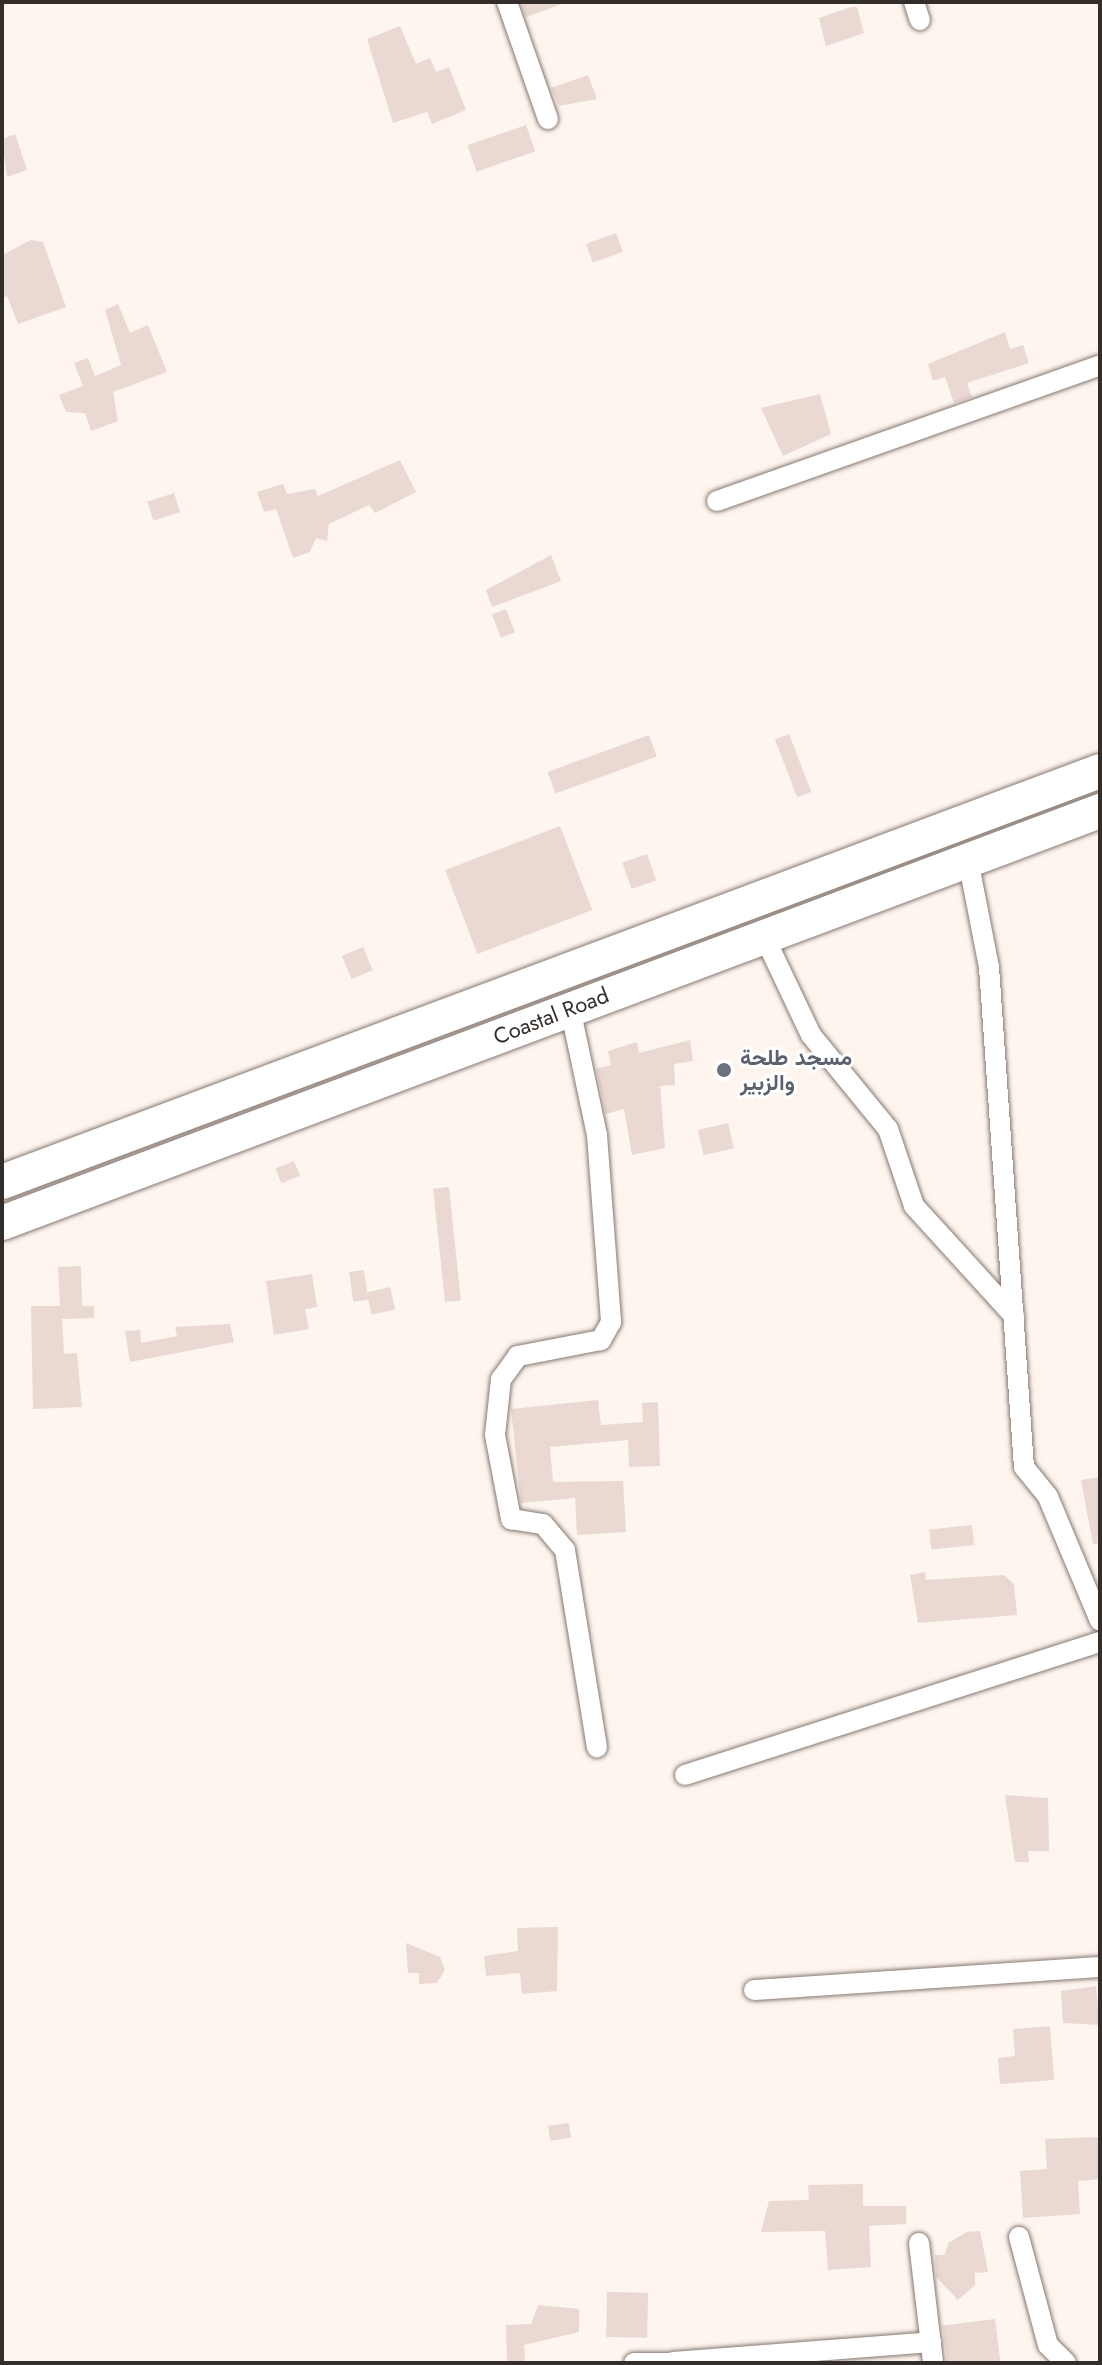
<!DOCTYPE html>
<meta charset="utf-8">
<style>
body{margin:0}
#map{position:relative;width:1102px;height:2365px;overflow:hidden;background:#fef5ef;font-family:Jost,Vazirmatn,sans-serif}
div>[style]{position:absolute}
[style*='--x']{left:calc(var(--x)*1px);top:calc(var(--y)*1px);width:calc(var(--w)*1px);rotate:calc(var(--a)*1deg)}
.building>*{inset:0;background:#ead8d3;transform-origin:0 0}
.roads{filter:drop-shadow(0 0 2px #867870) drop-shadow(0 0 2px #867870)}
.minor>*{height:20px;margin:-10px;padding:0 10px;transform-origin:10px;border-radius:10px;background:#fff}
.trunk>*{height:34px;margin:-17px;padding:0 17px;transform-origin:17px;border-radius:17px;background:#fff}
.dots>*{width:22px;height:22px;translate:-50% -50%;box-sizing:border-box;border:4px solid #fff;border-radius:50%}
span{translate:-50% -50%;white-space:nowrap;text-align:center;line-height:1.15;-webkit-text-stroke:6px #fff;paint-order:stroke}
.street-label{font-size:22px;color:#342e2a}
.worship-label{font-size:22px;color:#5b616d;font-weight:700}
.left{translate:0 -50%;text-align:left}
.frame{position:absolute;inset:0;border:4px solid #342e2a;pointer-events:none}
</style>
<div id="map">
<div class="building">
<i style="clip-path:polygon(521px 2px,561px 2px,562px 4px,526px 17px)"></i>
<i style="clip-path:polygon(851px 7px,857px 7px,864px 33px,826px 46px,819px 18px)"></i>
<i style="clip-path:polygon(400px 26px,416px 64px,430px 58px,436px 72px,449px 67px,466px 110px,432px 124px,427px 112px,393px 123px,367px 39px)"></i>
<i style="clip-path:polygon(588px 75px,597px 99px,559px 106px,551px 88px)"></i>
<i style="left:526px;top:125px;width:28px;height:62px;rotate:71deg"></i>
<i style="clip-path:polygon(15px 134px,27px 170px,7px 177px,2px 139px)"></i>
<i style="left:616px;top:233px;width:20px;height:32px;rotate:70deg"></i>
<i style="clip-path:polygon(31px 240px,43px 242px,66px 307px,18px 324px,7px 296px,2px 298px,2px 255px)"></i>
<i style="clip-path:polygon(118px 304px,130px 333px,148px 325px,167px 372px,113px 392px,118px 421px,91px 431px,85px 413px,66px 412px,59px 395px,83px 386px,74px 363px,88px 358px,95px 376px,121px 365px,105px 310px)"></i>
<i style="clip-path:polygon(1005px 332px,1010px 349px,1023px 345px,1029px 363px,967px 383px,972px 397px,954px 403px,945px 377px,933px 381px,928px 364px)"></i>
<i style="clip-path:polygon(820px 394px,831px 434px,783px 456px,761px 408px)"></i>
<i style="clip-path:polygon(400px 460px,416px 492px,375px 513px,369px 505px,329px 524px,327px 541px,316px 538px,310px 552px,293px 558px,276px 509px,264px 512px,257px 492px,283px 484px,287px 494px,315px 489px,318px 496px)"></i>
<i style="left:174px;top:493px;width:20px;height:28px;rotate:72deg"></i>
<i style="clip-path:polygon(551px 555px,561px 581px,492px 607px,486px 590px)"></i>
<i style="left:506px;top:609px;width:25px;height:15px;rotate:69deg"></i>
<i style="left:789px;top:734px;width:62px;height:15px;rotate:69deg"></i>
<i style="left:649px;top:735px;width:23px;height:108px;rotate:70deg"></i>
<i style="left:560px;top:826px;width:90px;height:123px;rotate:69deg"></i>
<i style="left:647px;top:854px;width:28px;height:26px;rotate:71deg"></i>
<i style="left:363px;top:947px;width:25px;height:23px;rotate:67deg"></i>
<i style="clip-path:polygon(690px 1040px,693px 1061px,674px 1064px,675px 1085px,660px 1086px,665px 1148px,632px 1155px,624px 1109px,606px 1114px,596px 1069px,611px 1065px,608px 1051px,637px 1042px,639px 1053px)"></i>
<i style="left:728px;top:1123px;width:26px;height:31px;rotate:77deg"></i>
<i style="left:294px;top:1161px;width:16px;height:20px;rotate:68deg"></i>
<i style="left:449px;top:1187px;width:114px;height:16px;rotate:84deg"></i>
<i style="clip-path:polygon(81px 1266px,82px 1306px,94px 1306px,94px 1318px,62px 1319px,64px 1354px,77px 1353px,82px 1407px,33px 1409px,31px 1306px,60px 1306px,58px 1267px)"></i>
<i style="left:364px;top:1270px;width:30px;height:15px;rotate:82deg"></i>
<i style="clip-path:polygon(312px 1274px,317px 1307px,305px 1309px,309px 1329px,274px 1335px,266px 1281px)"></i>
<i style="left:390px;top:1287px;width:23px;height:24px;rotate:77deg"></i>
<i style="clip-path:polygon(230px 1324px,234px 1342px,130px 1362px,125px 1331px,140px 1330px,141px 1343px,177px 1336px,175px 1327px)"></i>
<i style="clip-path:polygon(598px 1400px,601px 1425px,643px 1422px,642px 1403px,658px 1402px,660px 1466px,629px 1467px,628px 1440px,550px 1447px,553px 1482px,623px 1481px,626px 1532px,577px 1535px,575px 1498px,521px 1503px,511px 1409px)"></i>
<i style="clip-path:polygon(1100px 1477px,1100px 1543px,1093px 1544px,1081px 1480px)"></i>
<i style="left:972px;top:1525px;width:20px;height:43px;rotate:84deg"></i>
<i style="clip-path:polygon(925px 1572px,926px 1580px,1004px 1575px,1014px 1584px,1017px 1615px,918px 1623px,910px 1575px)"></i>
<i style="clip-path:polygon(1005px 1795px,1048px 1798px,1049px 1851px,1028px 1851px,1029px 1862px,1015px 1862px)"></i>
<i style="clip-path:polygon(558px 1927px,557px 1991px,522px 1994px,520px 1973px,486px 1976px,484px 1956px,518px 1951px,517px 1928px)"></i>
<i style="clip-path:polygon(406px 1943px,440px 1957px,445px 1970px,437px 1983px,419px 1984px,419px 1973px,408px 1973px)"></i>
<i style="clip-path:polygon(1096px 1986px,1100px 2025px,1063px 2023px,1061px 1991px)"></i>
<i style="clip-path:polygon(1050px 2026px,1054px 2080px,1000px 2084px,998px 2058px,1015px 2056px,1013px 2029px)"></i>
<i style="left:569px;top:2123px;width:15px;height:21px;rotate:82deg"></i>
<i style="clip-path:polygon(1100px 2137px,1100px 2179px,1078px 2181px,1080px 2214px,1023px 2218px,1020px 2171px,1047px 2169px,1045px 2139px)"></i>
<i style="clip-path:polygon(863px 2184px,863px 2206px,906px 2206px,906px 2224px,869px 2226px,871px 2267px,828px 2270px,825px 2231px,761px 2232px,769px 2201px,809px 2200px,808px 2185px)"></i>
<i style="clip-path:polygon(980px 2231px,988px 2272px,975px 2273px,975px 2285px,958px 2300px,936px 2277px,935px 2255px,945px 2255px,948px 2243px,967px 2232px)"></i>
<i style="left:607px;top:2292px;width:41px;height:45px;rotate:1deg"></i>
<i style="clip-path:polygon(538px 2305px,579px 2309px,579px 2332px,524px 2345px,525px 2363px,507px 2363px,506px 2325px,531px 2324px)"></i>
<i style="left:995px;top:2319px;width:42px;height:53px;rotate:83deg"></i>
</div>
<div class="roads">
<div class="minor">
<i style="--x:507;--y:2;--w:124;--a:70.7"></i>
<i style="--x:914;--y:2;--w:19;--a:72"></i>
<i style="--x:717;--y:501;--w:406;--a:-19.5"></i>
<i style="--x:968;--y:860;--w:109;--a:78.9"></i>
<i style="--x:989;--y:967;--w:501;--a:86"></i>
<i style="--x:1024;--y:1467;--w:38;--a:51"></i>
<i style="--x:1048;--y:1497;--w:134;--a:67.2"></i>
<i style="--x:764;--y:936;--w:110;--a:64.6"></i>
<i style="--x:811;--y:1035;--w:122;--a:50.7"></i>
<i style="--x:888;--y:1129;--w:81;--a:71.3"></i>
<i style="--x:914;--y:1206;--w:149;--a:47.7"></i>
<i style="--x:570;--y:1008;--w:130;--a:78"></i>
<i style="--x:597;--y:1135;--w:188;--a:85.7"></i>
<i style="--x:611;--y:1322;--w:21;--a:119"></i>
<i style="--x:601;--y:1340;--w:85;--a:169.1"></i>
<i style="--x:518;--y:1356;--w:29;--a:126"></i>
<i style="--x:501;--y:1379;--w:56;--a:96.1"></i>
<i style="--x:495;--y:1435;--w:86;--a:79.2"></i>
<i style="--x:511;--y:1519;--w:32;--a:9"></i>
<i style="--x:543;--y:1524;--w:34;--a:50"></i>
<i style="--x:565;--y:1550;--w:200;--a:80.8"></i>
<i style="--x:685;--y:1775;--w:436;--a:-17.8"></i>
<i style="--x:754;--y:1990;--w:347;--a:-3.8"></i>
<i style="--x:1019;--y:2237;--w:112;--a:75"></i>
<i style="--x:1048;--y:2345;--w:25;--a:45"></i>
<i style="--x:919;--y:2243;--w:121;--a:83.3"></i>
<i style="--x:673;--y:2362;--w:259;--a:-4.4"></i>
<i style="--x:634;--y:2363;--w:39;--a:0"></i>
</div>
<div class="trunk">
<i style="--x:2;--y:1182;--w:1172;--a:-20.52"></i>
<i style="--x:2;--y:1223;--w:1173;--a:-20.57"></i>
</div>
</div>
<div class="dots">
<i style="left:724px;top:1070px;background:#6b7280"></i>
</div>
<div class="street-label">
<span style="left:551px;top:1016px;rotate:-21deg">Coastal Road</span>
</div>
<div class="worship-label">
<span class="left" style="left:740px;top:1070px">مسجد طلحة<br>والزبير</span>
</div>
<div class="frame"></div>
</div>
